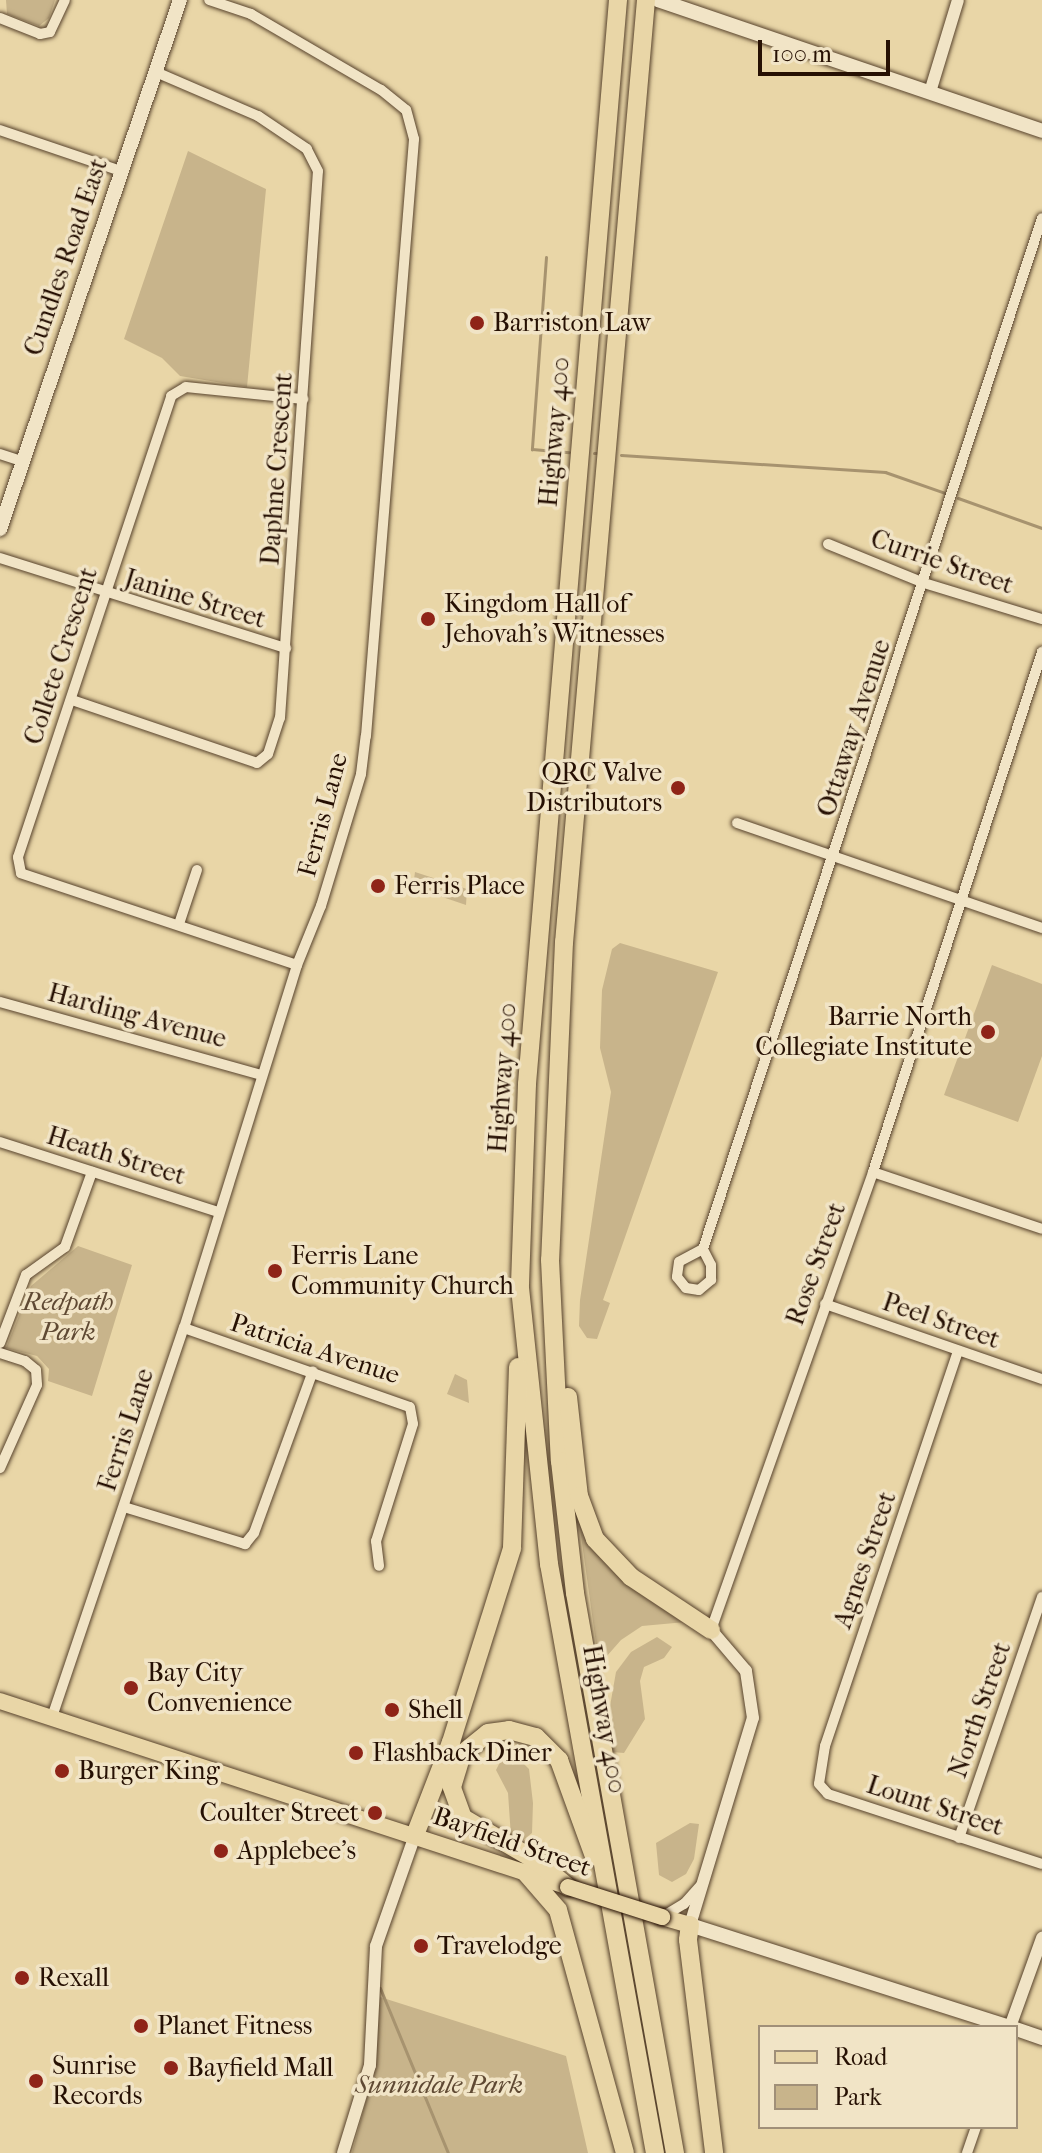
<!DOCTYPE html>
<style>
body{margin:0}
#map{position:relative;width:1042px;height:2153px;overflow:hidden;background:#e9d6a7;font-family:"IM FELL French Canon",serif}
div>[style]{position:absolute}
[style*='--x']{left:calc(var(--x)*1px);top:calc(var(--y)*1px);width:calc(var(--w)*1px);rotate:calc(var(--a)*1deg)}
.green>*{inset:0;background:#c8b48b}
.stream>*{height:3px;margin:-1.5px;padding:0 1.5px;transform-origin:1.5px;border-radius:1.5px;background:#a7936f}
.roads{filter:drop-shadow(0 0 2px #57422c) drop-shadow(0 0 2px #57422c)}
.minor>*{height:10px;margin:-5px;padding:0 5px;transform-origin:5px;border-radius:5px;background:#f1e4c6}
.tertiary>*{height:12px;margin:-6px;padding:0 6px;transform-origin:6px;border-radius:6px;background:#f1e4c6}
.secondary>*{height:14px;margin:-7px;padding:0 7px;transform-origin:7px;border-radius:7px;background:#f1e4c6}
.primary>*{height:16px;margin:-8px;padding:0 8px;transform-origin:8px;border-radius:8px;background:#e9d6a7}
.motorway>*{height:18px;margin:-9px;padding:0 9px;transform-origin:9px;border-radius:9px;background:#e9d6a7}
.bridges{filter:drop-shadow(0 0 2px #261003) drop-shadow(0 0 2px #261003)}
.primary-bridge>*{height:16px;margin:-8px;padding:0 8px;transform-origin:8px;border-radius:8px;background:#e9d6a7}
.dots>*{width:22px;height:22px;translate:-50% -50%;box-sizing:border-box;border:4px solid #f1e4c6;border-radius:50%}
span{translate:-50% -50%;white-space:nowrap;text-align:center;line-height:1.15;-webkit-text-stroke:7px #f1e4c6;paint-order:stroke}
.street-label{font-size:26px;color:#261003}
.poi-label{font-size:26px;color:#261003}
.left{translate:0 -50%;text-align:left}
.right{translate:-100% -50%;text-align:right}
.park-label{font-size:26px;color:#5f4933;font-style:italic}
.legend{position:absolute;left:758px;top:2025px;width:260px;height:104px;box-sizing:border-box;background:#f1e4c6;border:2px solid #a08f78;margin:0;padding:10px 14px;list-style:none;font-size:24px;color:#261003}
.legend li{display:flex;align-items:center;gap:16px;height:40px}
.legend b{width:40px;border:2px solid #a08f78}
.scale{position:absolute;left:758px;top:40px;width:132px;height:36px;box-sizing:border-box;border:4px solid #261003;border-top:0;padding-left:10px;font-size:24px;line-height:28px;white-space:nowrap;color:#261003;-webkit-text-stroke:6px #f1e4c6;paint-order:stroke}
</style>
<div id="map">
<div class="green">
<i style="clip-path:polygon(6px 0,55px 0,49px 18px,39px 26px,7px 14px)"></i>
<i style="clip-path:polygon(188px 151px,266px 189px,247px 387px,180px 376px,162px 358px,124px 339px)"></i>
<i style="clip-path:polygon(415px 872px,467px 889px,466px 905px,413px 887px)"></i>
<i style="clip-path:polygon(620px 943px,718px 972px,603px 1300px,610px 1303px,597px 1339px,587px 1338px,579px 1326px,580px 1300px,611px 1092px,600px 1048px,602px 990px,612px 949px)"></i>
<i style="clip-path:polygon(992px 965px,1042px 984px,1042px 1056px,1018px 1122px,944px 1095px)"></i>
<i style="clip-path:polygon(78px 1246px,132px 1265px,92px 1396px,48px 1381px,49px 1369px,37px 1356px,6px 1348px,31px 1286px)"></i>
<i style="clip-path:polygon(455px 1374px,467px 1380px,469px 1403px,447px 1394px)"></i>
<i style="clip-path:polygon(579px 1521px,686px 1622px,642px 1626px,621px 1640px,599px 1665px)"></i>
<i style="clip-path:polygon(657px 1637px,672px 1647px,664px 1658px,644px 1667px,640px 1681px,645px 1719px,624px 1753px,612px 1752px,610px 1706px,616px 1672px,631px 1652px)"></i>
<i style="clip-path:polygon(515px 1755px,529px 1769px,533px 1803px,532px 1833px,522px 1841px,511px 1837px,508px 1793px,496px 1770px,501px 1760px)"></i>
<i style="clip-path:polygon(690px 1823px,699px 1824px,694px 1859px,686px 1874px,672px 1882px,659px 1875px,656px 1843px)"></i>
<i style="clip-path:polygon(380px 1997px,566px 2056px,588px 2153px,352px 2153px,375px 2067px)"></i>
</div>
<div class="stream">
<i style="--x:546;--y:257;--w:193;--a:94.2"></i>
<i style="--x:532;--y:449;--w:37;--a:5"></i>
<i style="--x:594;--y:453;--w:2;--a:0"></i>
<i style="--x:621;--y:455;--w:265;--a:3.7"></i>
<i style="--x:885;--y:472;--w:64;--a:19.3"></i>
<i style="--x:958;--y:498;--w:89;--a:19.7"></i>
<i style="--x:380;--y:1988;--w:178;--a:67.6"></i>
</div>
<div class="roads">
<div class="minor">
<i style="--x:0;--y:18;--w:43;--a:21.8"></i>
<i style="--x:40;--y:34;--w:10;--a:-11"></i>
<i style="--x:50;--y:32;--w:35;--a:-65"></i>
<i style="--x:0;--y:130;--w:128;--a:18.7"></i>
<i style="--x:0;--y:454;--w:23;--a:18"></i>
<i style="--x:828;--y:544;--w:104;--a:22.1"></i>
<i style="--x:924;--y:583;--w:123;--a:17"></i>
<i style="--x:0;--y:558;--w:300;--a:17.5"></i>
<i style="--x:72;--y:700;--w:195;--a:18.8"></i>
<i style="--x:257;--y:763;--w:14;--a:-39"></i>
<i style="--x:268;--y:754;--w:38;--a:-72"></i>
<i style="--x:280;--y:718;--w:548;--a:-86.03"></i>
<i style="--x:318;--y:171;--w:25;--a:-117"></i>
<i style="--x:307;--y:149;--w:59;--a:-146"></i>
<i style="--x:258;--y:116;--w:111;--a:-156.7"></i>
<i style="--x:737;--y:823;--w:323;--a:19"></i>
<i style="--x:179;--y:924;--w:57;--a:-71.6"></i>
<i style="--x:297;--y:965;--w:291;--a:-161.6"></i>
<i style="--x:21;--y:873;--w:16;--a:-101"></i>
<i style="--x:18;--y:857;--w:486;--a:-71.6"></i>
<i style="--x:171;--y:396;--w:17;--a:-31"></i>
<i style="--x:186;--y:387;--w:118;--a:5.9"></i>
<i style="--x:0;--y:1002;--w:271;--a:15.6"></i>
<i style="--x:0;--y:1142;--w:229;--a:17.8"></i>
<i style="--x:873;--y:1172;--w:178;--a:18.6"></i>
<i style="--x:703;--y:1249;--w:27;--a:152"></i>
<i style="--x:679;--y:1262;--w:15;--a:98"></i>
<i style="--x:677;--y:1277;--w:14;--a:51"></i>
<i style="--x:686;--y:1288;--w:13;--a:9"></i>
<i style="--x:699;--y:1290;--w:16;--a:-40"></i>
<i style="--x:711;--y:1280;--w:15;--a:-90"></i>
<i style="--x:711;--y:1265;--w:18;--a:-117"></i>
<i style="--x:703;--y:1249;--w:1085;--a:-71.8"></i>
<i style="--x:825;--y:1304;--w:230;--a:19.1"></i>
<i style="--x:184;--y:1328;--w:239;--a:19.3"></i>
<i style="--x:410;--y:1407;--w:17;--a:80"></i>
<i style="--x:413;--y:1424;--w:123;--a:107.5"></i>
<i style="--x:376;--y:1541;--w:25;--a:83"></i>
<i style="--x:0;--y:1343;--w:73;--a:-69.1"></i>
<i style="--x:26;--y:1275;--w:48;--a:-35.7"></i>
<i style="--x:65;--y:1247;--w:80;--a:-70.2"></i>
<i style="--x:958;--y:1351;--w:417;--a:108.6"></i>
<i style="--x:825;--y:1746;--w:38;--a:99"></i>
<i style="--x:819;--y:1784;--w:13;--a:48"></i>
<i style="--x:828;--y:1794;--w:225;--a:18.1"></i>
<i style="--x:0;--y:1353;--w:26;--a:18"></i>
<i style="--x:25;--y:1361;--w:14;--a:39"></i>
<i style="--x:36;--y:1370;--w:15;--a:86"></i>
<i style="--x:37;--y:1385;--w:91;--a:114"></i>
<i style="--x:124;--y:1507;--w:127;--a:17"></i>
<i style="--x:245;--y:1544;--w:14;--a:-51"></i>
<i style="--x:254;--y:1533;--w:172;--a:-70"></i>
<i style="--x:711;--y:1630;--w:486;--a:-70.5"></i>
<i style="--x:873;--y:1172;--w:547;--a:-72"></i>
<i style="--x:52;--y:1717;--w:411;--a:-71.3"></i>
<i style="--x:184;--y:1328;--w:380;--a:-72.7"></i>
<i style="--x:297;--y:965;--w:64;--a:-67.9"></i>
<i style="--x:321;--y:906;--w:138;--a:-73.1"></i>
<i style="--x:361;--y:774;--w:38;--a:-83"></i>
<i style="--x:366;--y:736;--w:599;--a:-85.4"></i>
<i style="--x:414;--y:139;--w:30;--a:-105"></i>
<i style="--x:406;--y:110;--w:32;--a:-141"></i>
<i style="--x:381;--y:90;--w:151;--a:-149.7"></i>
<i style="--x:251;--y:14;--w:44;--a:-161.6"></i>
<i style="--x:959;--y:1838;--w:255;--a:-71"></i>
<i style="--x:662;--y:1917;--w:26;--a:-31"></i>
<i style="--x:684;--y:1904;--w:24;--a:-48"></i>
<i style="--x:967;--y:2153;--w:28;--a:-71"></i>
</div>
<div class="tertiary">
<i style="--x:930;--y:92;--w:96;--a:-73.1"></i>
<i style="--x:690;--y:1925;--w:216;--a:-73.1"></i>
<i style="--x:753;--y:1718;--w:48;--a:-98.5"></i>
<i style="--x:746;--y:1671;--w:54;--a:-130.5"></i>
<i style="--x:1010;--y:2027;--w:95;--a:-70.2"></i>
<i style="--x:343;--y:2153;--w:92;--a:-72.9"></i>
<i style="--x:370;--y:2065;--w:119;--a:-87.1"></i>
<i style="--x:376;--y:1946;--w:118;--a:-70.6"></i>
</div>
<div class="secondary">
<i style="--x:658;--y:0;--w:406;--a:18.8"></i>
<i style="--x:0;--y:529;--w:559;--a:-71.21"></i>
<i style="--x:690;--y:1925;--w:336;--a:17.7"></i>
<i style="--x:1016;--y:2029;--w:28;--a:19"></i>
</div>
<div class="primary">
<i style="--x:0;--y:1701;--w:592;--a:18.1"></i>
<i style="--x:662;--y:1917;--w:29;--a:16"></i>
</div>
<div class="motorway">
<i style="--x:618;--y:0;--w:1088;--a:94.8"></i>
<i style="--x:527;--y:1084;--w:204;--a:92"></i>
<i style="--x:520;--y:1288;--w:278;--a:84"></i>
<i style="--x:549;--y:1564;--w:598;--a:79.8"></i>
<i style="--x:646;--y:0;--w:946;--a:94.97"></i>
<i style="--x:564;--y:942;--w:318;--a:92.5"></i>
<i style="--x:550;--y:1260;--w:201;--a:87.2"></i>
<i style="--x:560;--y:1461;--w:133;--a:83.5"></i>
<i style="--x:575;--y:1593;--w:569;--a:79.88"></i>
<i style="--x:568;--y:1397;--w:100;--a:83.7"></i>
<i style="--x:579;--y:1496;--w:46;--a:69.6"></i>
<i style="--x:595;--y:1539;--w:52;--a:46.5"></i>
<i style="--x:631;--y:1577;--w:96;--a:33.5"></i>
<i style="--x:415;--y:1835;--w:100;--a:-68.8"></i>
<i style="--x:451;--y:1742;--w:203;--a:-72.5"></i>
<i style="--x:512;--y:1548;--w:181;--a:-88.1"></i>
<i style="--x:525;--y:1872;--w:50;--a:49"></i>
<i style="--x:558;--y:1910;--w:252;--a:74.6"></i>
<i style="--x:568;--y:1887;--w:43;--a:-140.7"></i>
<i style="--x:535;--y:1860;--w:83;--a:-149.7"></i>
<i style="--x:463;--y:1818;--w:33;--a:-110"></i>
<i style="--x:452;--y:1787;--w:34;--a:-73"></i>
<i style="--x:462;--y:1754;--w:33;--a:-39"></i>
<i style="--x:488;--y:1733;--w:21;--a:-8"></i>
<i style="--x:509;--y:1730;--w:28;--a:15"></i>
<i style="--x:536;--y:1737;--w:33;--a:45"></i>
<i style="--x:559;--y:1760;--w:102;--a:70"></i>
<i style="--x:690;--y:1925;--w:15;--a:98"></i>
<i style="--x:688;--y:1940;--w:215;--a:83"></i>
</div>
</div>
<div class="bridges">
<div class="primary-bridge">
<i style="--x:568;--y:1887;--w:99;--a:17.7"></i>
</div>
</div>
<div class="dots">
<i style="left:477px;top:323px;background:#8f2418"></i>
<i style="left:428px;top:619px;background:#8f2418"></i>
<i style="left:678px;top:788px;background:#8f2418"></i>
<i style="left:378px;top:886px;background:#8f2418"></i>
<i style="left:988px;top:1032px;background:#8f2418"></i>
<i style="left:275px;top:1271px;background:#8f2418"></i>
<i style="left:131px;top:1688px;background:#8f2418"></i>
<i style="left:392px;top:1710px;background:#8f2418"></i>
<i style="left:356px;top:1753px;background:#8f2418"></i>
<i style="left:62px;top:1771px;background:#8f2418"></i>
<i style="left:375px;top:1813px;background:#8f2418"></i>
<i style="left:221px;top:1851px;background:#8f2418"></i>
<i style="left:421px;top:1946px;background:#8f2418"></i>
<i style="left:22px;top:1978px;background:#8f2418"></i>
<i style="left:141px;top:2026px;background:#8f2418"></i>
<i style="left:171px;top:2068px;background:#8f2418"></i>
<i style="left:36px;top:2081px;background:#8f2418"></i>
</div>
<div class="street-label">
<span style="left:66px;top:257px;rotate:-71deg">Cundles Road East</span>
<span style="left:555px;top:432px;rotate:-85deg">Highway 400</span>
<span style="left:277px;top:469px;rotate:-86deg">Daphne Crescent</span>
<span style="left:942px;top:562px;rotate:19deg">Currie Street</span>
<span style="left:195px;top:599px;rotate:17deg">Janine Street</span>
<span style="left:61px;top:656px;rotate:-72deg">Collete Crescent</span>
<span style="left:854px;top:728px;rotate:-72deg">Ottaway Avenue</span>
<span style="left:323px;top:815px;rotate:-75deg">Ferris Lane</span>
<span style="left:137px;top:1016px;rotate:15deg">Harding Avenue</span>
<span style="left:503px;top:1078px;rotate:-86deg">Highway 400</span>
<span style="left:116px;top:1156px;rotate:17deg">Heath Street</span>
<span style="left:816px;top:1264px;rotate:-70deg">Rose Street</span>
<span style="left:941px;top:1321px;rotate:19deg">Peel Street</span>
<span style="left:315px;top:1349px;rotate:18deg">Patricia Avenue</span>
<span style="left:126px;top:1430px;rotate:-72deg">Ferris Lane</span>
<span style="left:865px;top:1560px;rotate:-71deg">Agnes Street</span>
<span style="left:980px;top:1710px;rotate:-71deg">North Street</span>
<span style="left:604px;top:1719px;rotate:80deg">Highway 400</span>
<span style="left:935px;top:1806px;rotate:18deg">Lount Street</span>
<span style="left:512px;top:1842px;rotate:19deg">Bayfield Street</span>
</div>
<div class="poi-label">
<span class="left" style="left:493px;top:323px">Barriston Law</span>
<span class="left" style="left:444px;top:619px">Kingdom Hall of<br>Jehovah's Witnesses</span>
<span class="right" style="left:662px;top:788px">QRC Valve<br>Distributors</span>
<span class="left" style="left:394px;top:886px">Ferris Place</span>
<span class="right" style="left:972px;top:1032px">Barrie North<br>Collegiate Institute</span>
<span class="left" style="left:291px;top:1271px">Ferris Lane<br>Community Church</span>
<span class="left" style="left:147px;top:1688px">Bay City<br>Convenience</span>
<span class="left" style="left:408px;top:1710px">Shell</span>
<span class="left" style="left:372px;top:1753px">Flashback Diner</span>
<span class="left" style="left:78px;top:1771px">Burger King</span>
<span class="right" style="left:359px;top:1813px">Coulter Street</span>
<span class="left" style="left:237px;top:1851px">Applebee's</span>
<span class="left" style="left:437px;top:1946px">Travelodge</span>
<span class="left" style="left:38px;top:1978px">Rexall</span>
<span class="left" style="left:157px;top:2026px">Planet Fitness</span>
<span class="left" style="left:52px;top:2081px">Sunrise<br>Records</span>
<span class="left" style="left:187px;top:2068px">Bayfield Mall</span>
</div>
<div class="park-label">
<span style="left:68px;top:1317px">Redpath<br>Park</span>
<span style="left:439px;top:2085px">Sunnidale Park</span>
</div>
<ul class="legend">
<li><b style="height:10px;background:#e9d6a7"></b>Road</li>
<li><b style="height:22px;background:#c8b48b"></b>Park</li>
</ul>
<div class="scale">100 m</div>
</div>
